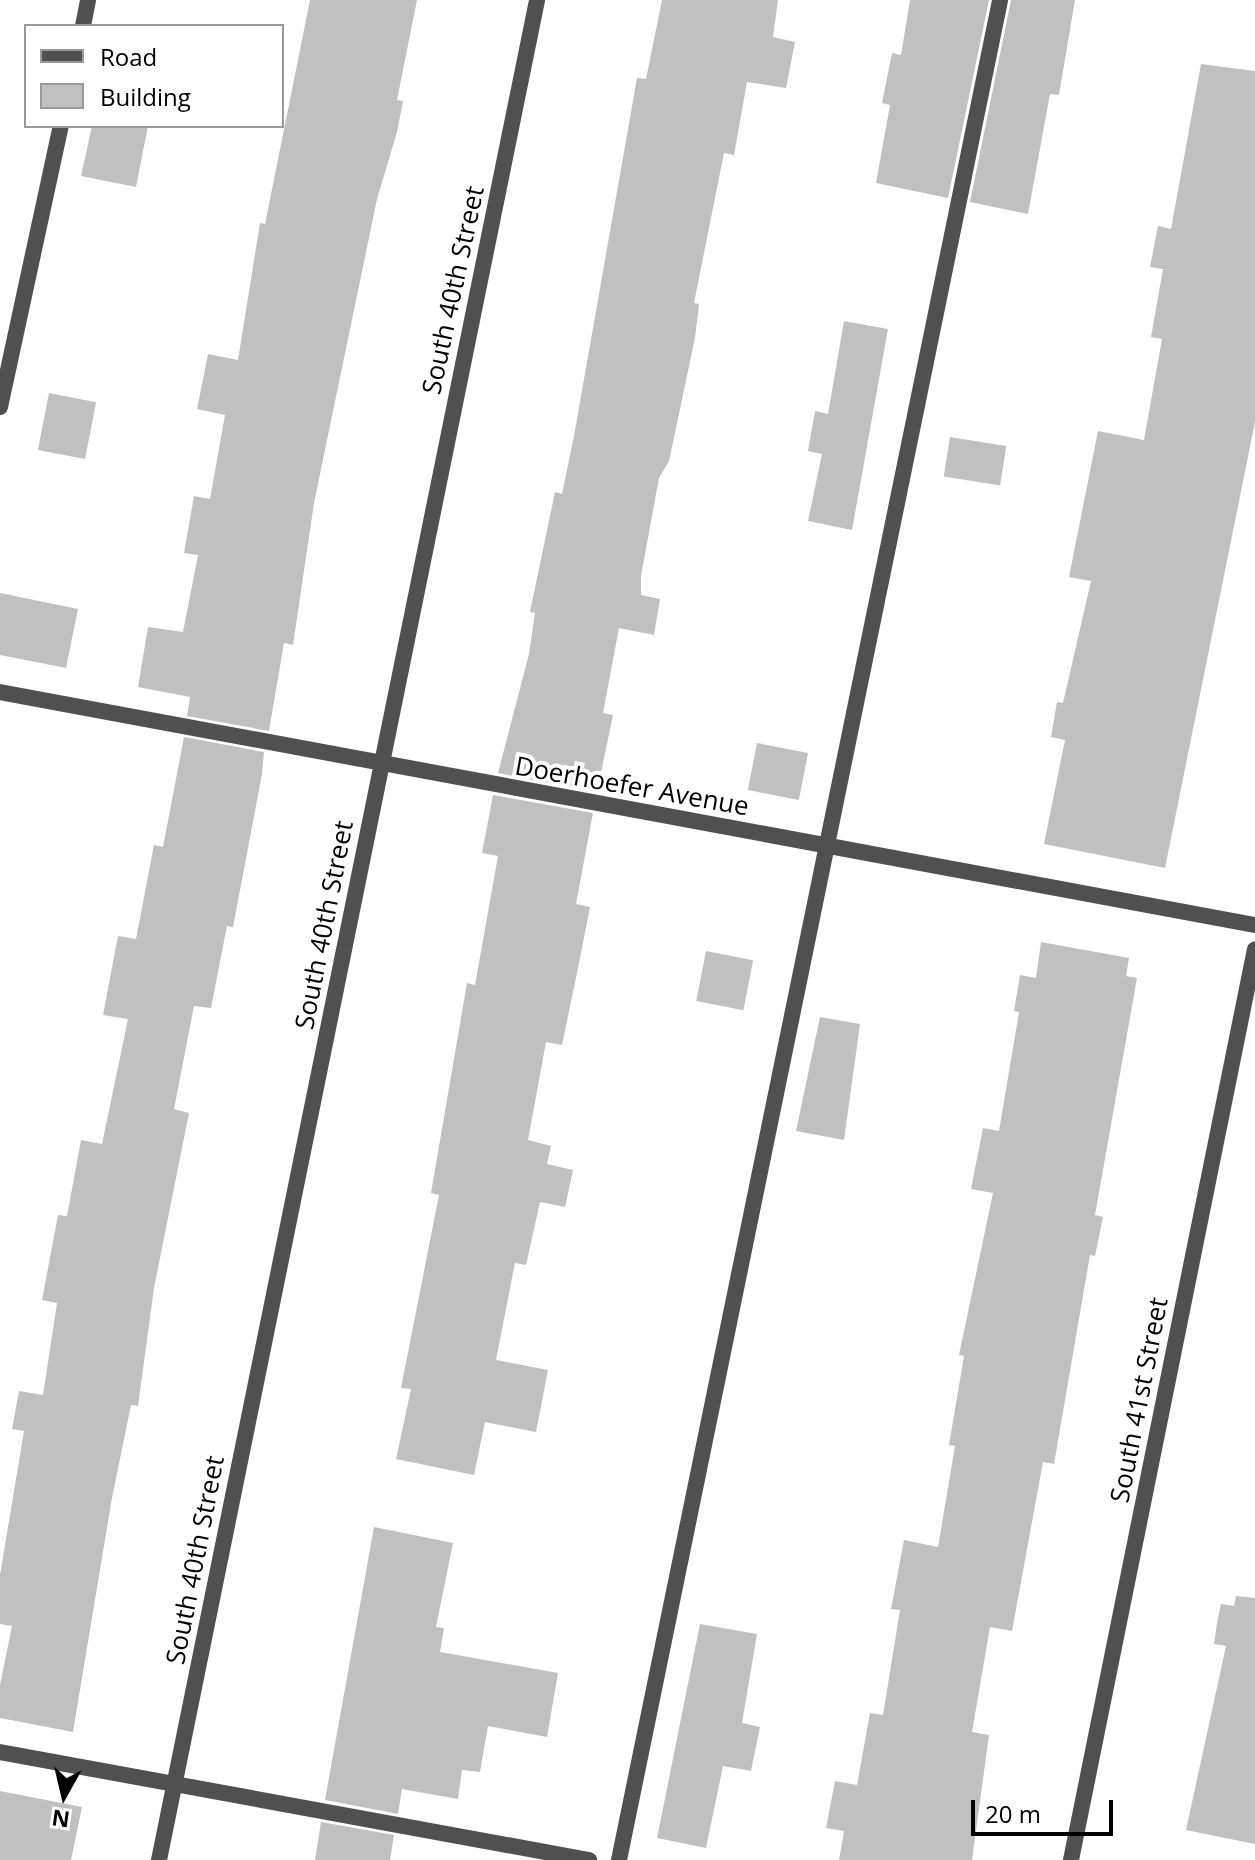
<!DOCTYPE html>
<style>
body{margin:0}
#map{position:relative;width:1255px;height:1860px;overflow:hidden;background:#fff;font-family:"Open Sans",sans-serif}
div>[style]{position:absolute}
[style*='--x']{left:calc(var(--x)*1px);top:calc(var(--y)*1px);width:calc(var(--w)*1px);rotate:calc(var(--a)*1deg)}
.building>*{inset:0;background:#c0c0c0;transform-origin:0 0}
.lane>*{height:16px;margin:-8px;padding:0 8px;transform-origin:8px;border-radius:8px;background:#505050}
.street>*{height:16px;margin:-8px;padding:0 8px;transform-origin:8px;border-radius:8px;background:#505050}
span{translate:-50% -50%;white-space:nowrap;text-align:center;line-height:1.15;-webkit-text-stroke:8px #fff;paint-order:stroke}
.street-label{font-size:26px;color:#000}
.legend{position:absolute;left:24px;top:24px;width:260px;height:104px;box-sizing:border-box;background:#fff;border:2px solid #999;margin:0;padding:10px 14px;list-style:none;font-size:24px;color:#000}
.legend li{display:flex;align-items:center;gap:16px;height:40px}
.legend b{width:40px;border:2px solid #999}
.north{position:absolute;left:24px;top:1756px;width:80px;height:80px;-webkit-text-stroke:6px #fff;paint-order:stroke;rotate:188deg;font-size:22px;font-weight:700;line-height:32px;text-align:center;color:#000}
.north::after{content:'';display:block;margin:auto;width:28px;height:36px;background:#000;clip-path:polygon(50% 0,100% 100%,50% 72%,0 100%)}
.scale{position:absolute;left:971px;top:1800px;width:142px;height:36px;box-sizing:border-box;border:4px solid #000;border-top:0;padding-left:10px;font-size:24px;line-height:28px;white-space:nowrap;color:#000;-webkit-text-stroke:6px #fff;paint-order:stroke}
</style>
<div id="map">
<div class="building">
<i style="clip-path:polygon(310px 0,417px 0,397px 100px,403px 101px,397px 132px,377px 199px,314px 503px,293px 645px,284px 643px,269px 731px,187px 716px,190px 697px,138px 687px,148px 627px,183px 632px,198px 555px,184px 553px,194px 496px,210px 499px,225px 415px,197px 409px,208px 354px,238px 360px,260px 223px,265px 224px)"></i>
<i style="clip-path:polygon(662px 0,778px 0,773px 37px,795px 42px,786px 88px,747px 82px,734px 155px,724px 153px,694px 303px,699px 304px,695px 338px,669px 461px,659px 478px,641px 576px,641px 595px,660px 599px,654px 635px,619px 628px,603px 713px,613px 715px,597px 792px,498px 773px,529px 654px,535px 613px,530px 612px,555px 492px,562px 494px,574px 436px,637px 78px,646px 79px)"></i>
<i style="clip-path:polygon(910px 0,989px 0,948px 198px,876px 183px,890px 105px,882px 103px,892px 53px,901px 55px)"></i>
<i style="clip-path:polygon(1011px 0,1075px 0,1059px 95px,1050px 94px,1028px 214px,970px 202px)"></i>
<i style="clip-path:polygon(1201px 64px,1255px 71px,1255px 422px,1165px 868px,1044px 844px,1065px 740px,1051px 737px,1057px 702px,1063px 703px,1091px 581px,1069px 577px,1098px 431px,1144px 440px,1162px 339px,1151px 337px,1163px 269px,1150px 267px,1158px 226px,1171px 229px)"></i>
<i style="clip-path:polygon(92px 126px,148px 126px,136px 187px,81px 176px)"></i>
<i style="clip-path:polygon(844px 321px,888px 329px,852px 530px,808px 521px,822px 454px,808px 451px,815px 411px,828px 414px)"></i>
<i style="left:49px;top:393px;width:48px;height:58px;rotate:11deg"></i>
<i style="left:950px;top:437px;width:57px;height:40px;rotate:9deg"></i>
<i style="clip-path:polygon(0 593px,78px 609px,66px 668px,0 655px)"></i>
<i style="clip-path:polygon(184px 737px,264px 752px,262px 774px,233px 927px,227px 926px,211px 1008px,194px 1006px,174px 1109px,189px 1113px,154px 1288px,138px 1406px,131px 1405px,112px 1498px,73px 1732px,0 1718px,0 1685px,12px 1626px,0 1624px,0 1575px,24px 1431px,12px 1429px,19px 1391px,43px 1395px,57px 1303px,42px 1300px,58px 1215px,67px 1216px,81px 1140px,102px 1144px,128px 1019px,103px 1015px,118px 936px,136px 939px,154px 845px,163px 847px)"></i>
<i style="left:757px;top:743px;width:52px;height:48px;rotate:11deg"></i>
<i style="clip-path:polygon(493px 795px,593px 813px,576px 904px,590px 907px,578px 968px,562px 1045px,546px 1042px,528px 1140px,551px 1146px,547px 1164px,573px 1170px,565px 1207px,540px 1202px,526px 1265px,515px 1263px,496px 1360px,548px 1370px,536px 1432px,485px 1422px,474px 1475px,396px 1459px,411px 1389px,401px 1388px,439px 1195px,431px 1193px,467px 983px,475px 985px,498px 856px,482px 853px)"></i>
<i style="clip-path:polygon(1041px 942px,1129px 958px,1126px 976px,1137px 978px,1095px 1215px,1103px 1217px,1095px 1256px,1090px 1255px,1054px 1464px,1043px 1462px,1012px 1631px,990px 1627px,972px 1732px,989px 1735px,972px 1860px,839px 1860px,844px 1831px,826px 1828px,835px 1781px,857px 1785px,870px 1713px,883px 1715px,900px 1610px,891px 1609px,904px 1540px,938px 1547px,955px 1446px,949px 1445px,964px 1356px,959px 1355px,993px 1193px,971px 1189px,983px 1128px,999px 1131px,1019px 1012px,1014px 1011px,1020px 975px,1036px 978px)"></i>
<i style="left:706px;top:951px;width:48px;height:51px;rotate:11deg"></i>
<i style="clip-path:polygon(820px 1017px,860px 1024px,844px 1140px,796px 1131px)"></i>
<i style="clip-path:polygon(374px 1527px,453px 1543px,436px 1627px,444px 1628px,440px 1652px,558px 1673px,547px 1737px,488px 1726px,480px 1772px,462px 1770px,458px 1799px,402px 1789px,398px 1814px,325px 1800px)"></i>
<i style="clip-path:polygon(1236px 1596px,1255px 1598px,1255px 1844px,1186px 1830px,1226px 1646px,1214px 1644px,1217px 1623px,1221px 1604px,1234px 1606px)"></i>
<i style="clip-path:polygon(700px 1624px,757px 1634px,742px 1723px,760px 1727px,751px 1771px,723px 1766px,706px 1848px,657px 1838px)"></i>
<i style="clip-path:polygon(0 1791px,82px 1807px,71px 1860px,0 1860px)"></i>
<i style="clip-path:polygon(321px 1822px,394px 1835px,390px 1860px,315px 1860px)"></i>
</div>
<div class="lane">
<i style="--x:83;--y:26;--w:26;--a:-79"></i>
<i style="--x:0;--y:407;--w:288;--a:-77.8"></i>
<i style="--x:0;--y:1752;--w:599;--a:10.39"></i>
<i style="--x:619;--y:1860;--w:1899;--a:-78.42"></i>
</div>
<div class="street">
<i style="--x:0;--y:692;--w:1276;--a:10.52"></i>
<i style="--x:159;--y:1860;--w:1898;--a:-78.51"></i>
<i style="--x:1071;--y:1860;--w:929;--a:-78.58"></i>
</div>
<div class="street-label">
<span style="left:453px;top:290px;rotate:-78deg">South 40th Street</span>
<span style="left:632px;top:786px;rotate:10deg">Doerhoefer Avenue</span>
<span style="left:324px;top:925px;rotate:-79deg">South 40th Street</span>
<span style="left:1139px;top:1400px;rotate:-79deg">South 41st Street</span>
<span style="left:195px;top:1560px;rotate:-79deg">South 40th Street</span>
</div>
<ul class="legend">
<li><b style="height:10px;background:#505050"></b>Road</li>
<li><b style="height:22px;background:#c0c0c0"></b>Building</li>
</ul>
<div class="north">N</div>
<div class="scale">20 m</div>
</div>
